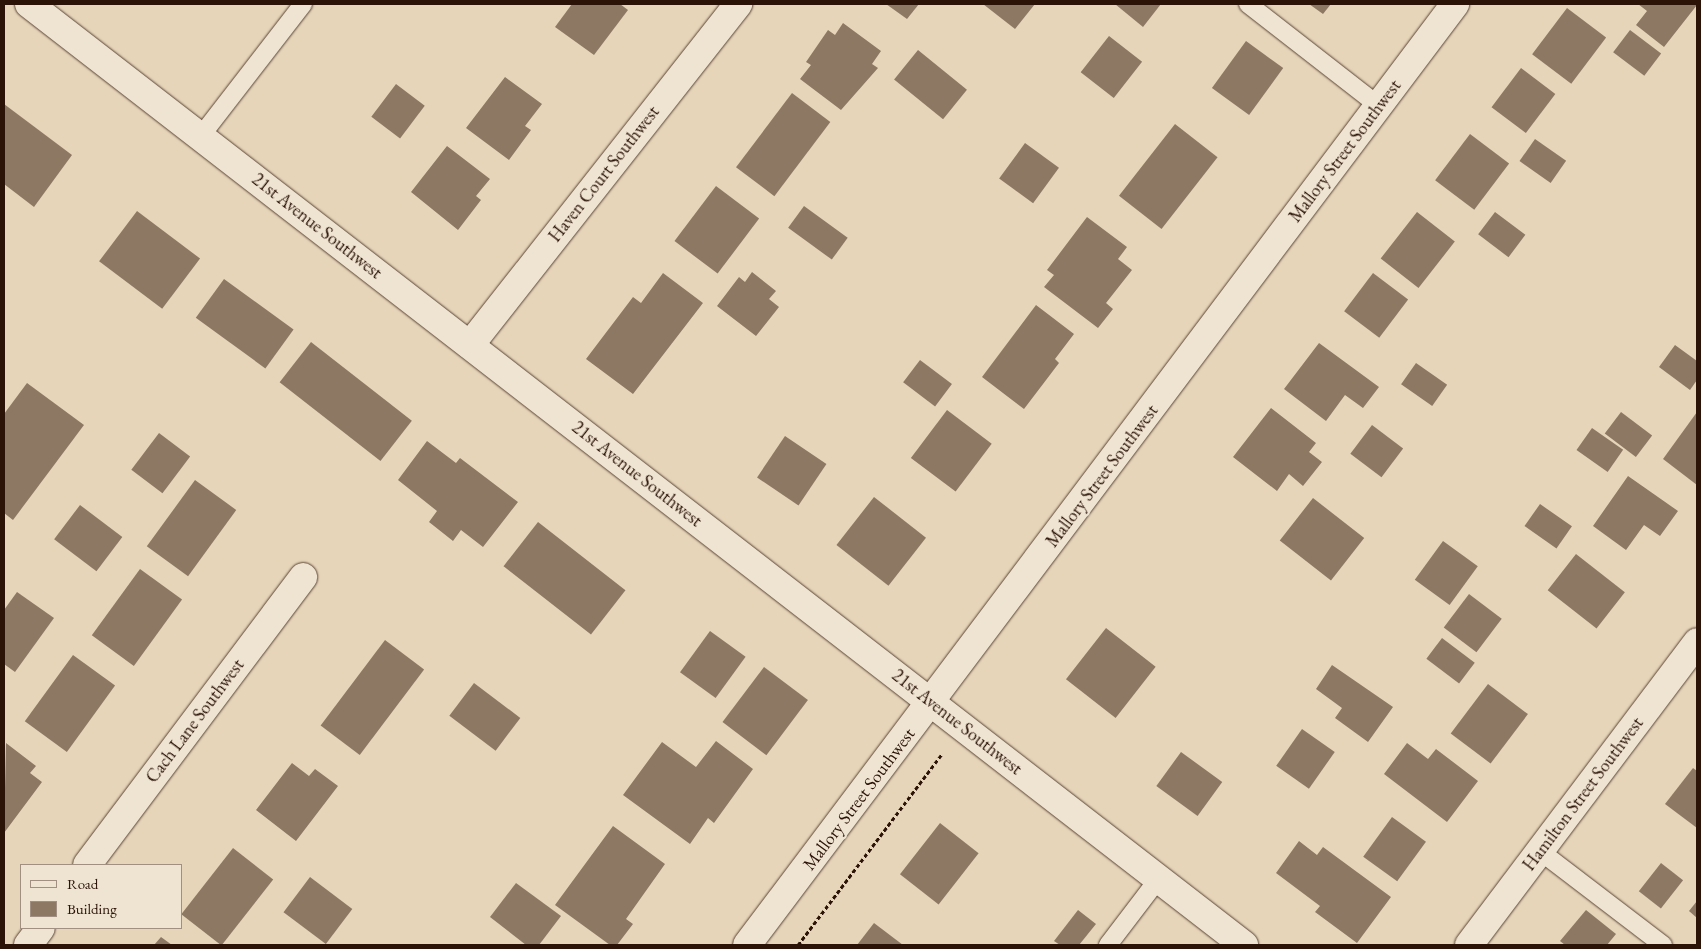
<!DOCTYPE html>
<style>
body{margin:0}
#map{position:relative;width:1701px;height:949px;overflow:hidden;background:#e7d5ba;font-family:"EB Garamond",serif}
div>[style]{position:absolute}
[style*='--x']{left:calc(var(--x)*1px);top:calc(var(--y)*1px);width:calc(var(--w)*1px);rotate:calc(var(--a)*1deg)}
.building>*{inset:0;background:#8d7864;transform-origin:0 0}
.path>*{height:3px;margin-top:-1.5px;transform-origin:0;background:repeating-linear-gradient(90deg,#2b1307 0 4px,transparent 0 6.5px)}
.roads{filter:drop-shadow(0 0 1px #5a4434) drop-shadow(0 0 1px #5a4434)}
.lane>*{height:18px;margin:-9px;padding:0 9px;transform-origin:9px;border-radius:9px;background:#efe4d2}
.street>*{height:28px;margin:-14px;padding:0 14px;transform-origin:14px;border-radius:14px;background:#efe4d2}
span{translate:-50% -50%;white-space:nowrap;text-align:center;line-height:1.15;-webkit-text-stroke:4.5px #efe4d2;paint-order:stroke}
.street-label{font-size:18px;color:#2b1307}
.frame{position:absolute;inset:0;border:5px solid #2b1307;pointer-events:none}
.legend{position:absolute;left:20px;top:864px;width:162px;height:65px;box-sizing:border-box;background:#efe4d2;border:1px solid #a19081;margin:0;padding:6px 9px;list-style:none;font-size:15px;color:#2b1307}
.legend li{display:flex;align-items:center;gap:10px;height:25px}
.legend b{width:25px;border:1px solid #a19081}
</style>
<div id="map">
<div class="building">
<i style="clip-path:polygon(572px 4px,620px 4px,628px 10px,594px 55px,555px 27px)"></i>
<i style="clip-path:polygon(886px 4px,919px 4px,907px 19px)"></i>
<i style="clip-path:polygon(983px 4px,1035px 4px,1015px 29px)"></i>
<i style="clip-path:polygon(1115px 4px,1161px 4px,1143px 27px)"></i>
<i style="clip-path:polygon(1309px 4px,1331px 4px,1323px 14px)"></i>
<i style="clip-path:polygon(1638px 4px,1697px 4px,1697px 5px,1664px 47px,1636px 25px,1647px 11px)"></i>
<i style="left:1567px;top:8px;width:49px;height:58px;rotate:37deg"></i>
<i style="clip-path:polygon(843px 23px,881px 51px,872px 64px,878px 68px,841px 110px,800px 79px,811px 65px,806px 62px,828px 30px,835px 35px)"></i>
<i style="left:1630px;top:30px;width:39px;height:28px;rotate:37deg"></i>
<i style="left:1109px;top:36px;width:42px;height:46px;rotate:38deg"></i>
<i style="left:1246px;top:41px;width:46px;height:58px;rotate:36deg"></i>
<i style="left:918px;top:50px;width:63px;height:38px;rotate:39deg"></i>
<i style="left:1521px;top:68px;width:43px;height:49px;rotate:37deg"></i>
<i style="clip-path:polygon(505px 77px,542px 104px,525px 126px,531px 130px,509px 160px,466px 128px)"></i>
<i style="left:396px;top:84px;width:36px;height:41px;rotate:37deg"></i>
<i style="left:792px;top:93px;width:48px;height:93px;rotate:37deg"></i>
<i style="clip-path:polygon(4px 104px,72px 155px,34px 207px,4px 184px)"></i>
<i style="left:1175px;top:124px;width:54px;height:91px;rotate:38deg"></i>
<i style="left:1470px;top:134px;width:49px;height:58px;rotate:37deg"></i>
<i style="left:1535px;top:139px;width:38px;height:27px;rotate:35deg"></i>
<i style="left:1025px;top:143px;width:42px;height:44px;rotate:36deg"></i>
<i style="clip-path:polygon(447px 146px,490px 179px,476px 196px,481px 200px,458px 230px,411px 192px)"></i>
<i style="left:716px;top:186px;width:54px;height:69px;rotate:37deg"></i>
<i style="left:804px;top:206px;width:54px;height:27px;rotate:36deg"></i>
<i style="left:137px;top:211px;width:79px;height:63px;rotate:37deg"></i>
<i style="left:1417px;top:212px;width:48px;height:59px;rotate:38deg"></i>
<i style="left:1495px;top:212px;width:38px;height:28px;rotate:37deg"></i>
<i style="clip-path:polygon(1087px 217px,1127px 247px,1118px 259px,1132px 270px,1106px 303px,1113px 309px,1098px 328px,1044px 287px,1054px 275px,1047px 270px)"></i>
<i style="clip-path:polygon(752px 272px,776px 291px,769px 299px,779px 307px,756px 336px,717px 306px,739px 277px,745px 282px)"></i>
<i style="clip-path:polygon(663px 273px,703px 303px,633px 394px,586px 359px,633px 297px,641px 303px)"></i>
<i style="left:1373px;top:273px;width:44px;height:48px;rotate:37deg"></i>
<i style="left:224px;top:279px;width:86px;height:48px;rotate:36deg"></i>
<i style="clip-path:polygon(1036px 305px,1074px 334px,1055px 359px,1059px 363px,1024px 409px,982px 377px)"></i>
<i style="left:311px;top:342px;width:128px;height:51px;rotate:38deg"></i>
<i style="clip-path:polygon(1319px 343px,1379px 387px,1363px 408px,1345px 395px,1326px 421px,1284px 389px)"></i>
<i style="clip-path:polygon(1675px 345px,1697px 361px,1697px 380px,1690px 390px,1659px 367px)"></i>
<i style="left:920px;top:360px;width:40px;height:28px;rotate:37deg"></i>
<i style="left:1416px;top:363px;width:38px;height:26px;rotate:35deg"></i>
<i style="clip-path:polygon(27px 383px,84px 425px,13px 520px,4px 513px,4px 414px)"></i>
<i style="clip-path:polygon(1271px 408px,1316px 443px,1309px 452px,1322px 462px,1303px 486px,1289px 474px,1277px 491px,1233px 457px)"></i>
<i style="left:947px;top:410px;width:56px;height:60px;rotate:37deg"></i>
<i style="left:1621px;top:412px;width:39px;height:27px;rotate:37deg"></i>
<i style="clip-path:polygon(1697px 412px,1697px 485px,1663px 459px)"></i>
<i style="left:1372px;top:425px;width:39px;height:36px;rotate:37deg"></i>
<i style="left:1592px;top:428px;width:38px;height:27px;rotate:35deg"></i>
<i style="left:159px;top:433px;width:39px;height:46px;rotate:37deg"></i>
<i style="left:785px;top:436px;width:50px;height:50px;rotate:34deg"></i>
<i style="clip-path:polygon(427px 441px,456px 463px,460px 458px,518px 502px,483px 547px,461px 530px,453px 541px,429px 522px,437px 511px,398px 480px)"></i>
<i style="clip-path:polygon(1628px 476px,1678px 511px,1660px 536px,1644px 525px,1626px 550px,1593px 526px)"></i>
<i style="left:195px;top:480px;width:51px;height:82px;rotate:36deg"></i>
<i style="left:874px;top:497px;width:66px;height:61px;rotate:38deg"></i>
<i style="left:1313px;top:498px;width:65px;height:54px;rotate:38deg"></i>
<i style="left:1540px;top:504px;width:39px;height:27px;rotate:35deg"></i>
<i style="left:80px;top:505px;width:53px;height:43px;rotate:37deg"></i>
<i style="left:538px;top:522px;width:111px;height:56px;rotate:38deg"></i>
<i style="left:1443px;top:541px;width:43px;height:48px;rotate:36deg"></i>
<i style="left:1576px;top:554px;width:62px;height:46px;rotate:38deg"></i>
<i style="left:140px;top:569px;width:52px;height:82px;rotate:36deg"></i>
<i style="clip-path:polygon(17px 592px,54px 618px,15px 672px,4px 664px,4px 610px)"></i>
<i style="left:1469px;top:594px;width:41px;height:42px;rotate:37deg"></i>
<i style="left:1106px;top:628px;width:63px;height:65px;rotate:38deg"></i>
<i style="left:710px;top:631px;width:44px;height:51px;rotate:36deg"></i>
<i style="left:1442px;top:638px;width:41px;height:26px;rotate:37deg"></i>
<i style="left:385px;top:640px;width:49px;height:107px;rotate:37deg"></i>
<i style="left:73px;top:655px;width:52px;height:82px;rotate:36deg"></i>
<i style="clip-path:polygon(1332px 665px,1393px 707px,1368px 742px,1335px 718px,1342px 708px,1316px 689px)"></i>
<i style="left:764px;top:667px;width:55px;height:69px;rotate:37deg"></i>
<i style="left:474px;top:683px;width:58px;height:41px;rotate:37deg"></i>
<i style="left:1488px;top:684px;width:50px;height:62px;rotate:37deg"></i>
<i style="left:1302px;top:729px;width:40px;height:45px;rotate:35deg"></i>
<i style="clip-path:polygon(716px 741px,753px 769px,714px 823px,708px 818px,690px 844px,623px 795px,662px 742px,696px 767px)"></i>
<i style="clip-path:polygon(6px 743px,36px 766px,30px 773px,42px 782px,4px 833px)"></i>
<i style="clip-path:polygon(1407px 743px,1428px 759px,1436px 749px,1478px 781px,1447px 822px,1384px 774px)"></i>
<i style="left:1181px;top:752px;width:51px;height:42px;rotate:36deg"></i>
<i style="clip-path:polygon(292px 763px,309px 776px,315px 769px,338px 786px,296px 841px,256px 810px)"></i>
<i style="clip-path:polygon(1693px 768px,1697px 771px,1697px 828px,1665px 804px)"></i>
<i style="left:1392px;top:817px;width:42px;height:49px;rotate:36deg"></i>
<i style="left:940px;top:823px;width:49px;height:65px;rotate:38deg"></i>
<i style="clip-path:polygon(613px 826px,665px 864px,626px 919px,633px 924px,617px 945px,610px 945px,555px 905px)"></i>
<i style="clip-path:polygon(1299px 841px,1317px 855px,1323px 847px,1391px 897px,1357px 943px,1315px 912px,1320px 906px,1276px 873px)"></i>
<i style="left:233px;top:848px;width:51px;height:84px;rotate:38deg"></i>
<i style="left:1661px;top:863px;width:28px;height:36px;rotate:38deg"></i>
<i style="left:310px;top:877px;width:53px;height:44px;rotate:37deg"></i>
<i style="clip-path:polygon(516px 883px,561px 916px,539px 945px,526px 945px,490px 917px)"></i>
<i style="clip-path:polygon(1697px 901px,1697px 918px,1689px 911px)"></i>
<i style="clip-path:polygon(1078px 910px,1096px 924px,1079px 945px,1060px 945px,1054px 941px)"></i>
<i style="clip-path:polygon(1586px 910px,1616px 934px,1607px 945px,1565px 945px,1560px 941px)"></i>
<i style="clip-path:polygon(874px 923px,903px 945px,857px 945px)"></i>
<i style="clip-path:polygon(161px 937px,172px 945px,154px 945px)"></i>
</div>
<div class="path">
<i style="--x:798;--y:945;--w:239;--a:-53"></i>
</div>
<div class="roads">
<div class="lane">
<i style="--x:1248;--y:4;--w:166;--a:37.9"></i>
<i style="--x:201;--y:136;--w:167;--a:-52.3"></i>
<i style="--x:1540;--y:851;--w:155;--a:37.4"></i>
<i style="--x:1108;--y:945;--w:84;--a:-52.7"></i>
</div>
<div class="street">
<i style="--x:29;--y:4;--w:1537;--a:37.76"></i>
<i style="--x:470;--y:345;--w:434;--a:-51.8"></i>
<i style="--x:87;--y:865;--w:360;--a:-53.1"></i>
<i style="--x:28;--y:945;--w:21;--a:-53"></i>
<i style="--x:747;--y:945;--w:1178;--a:-53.04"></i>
<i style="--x:1469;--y:945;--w:379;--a:-53"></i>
</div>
</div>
<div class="street-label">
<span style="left:1345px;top:151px;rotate:-53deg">Mallory Street Southwest</span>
<span style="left:604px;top:174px;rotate:-52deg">Haven Court Southwest</span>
<span style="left:317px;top:226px;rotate:38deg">21st Avenue Southwest</span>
<span style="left:637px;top:474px;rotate:38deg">21st Avenue Southwest</span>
<span style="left:1102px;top:476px;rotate:-53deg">Mallory Street Southwest</span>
<span style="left:195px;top:721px;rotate:-53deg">Cach Lane Southwest</span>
<span style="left:957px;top:722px;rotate:38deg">21st Avenue Southwest</span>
<span style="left:1583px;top:794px;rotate:-53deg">Hamilton Street Southwest</span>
<span style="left:859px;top:799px;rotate:-53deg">Mallory Street Southwest</span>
</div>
<div class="frame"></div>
<ul class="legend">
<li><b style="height:6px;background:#efe4d2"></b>Road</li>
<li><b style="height:14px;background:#8d7864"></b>Building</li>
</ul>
</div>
